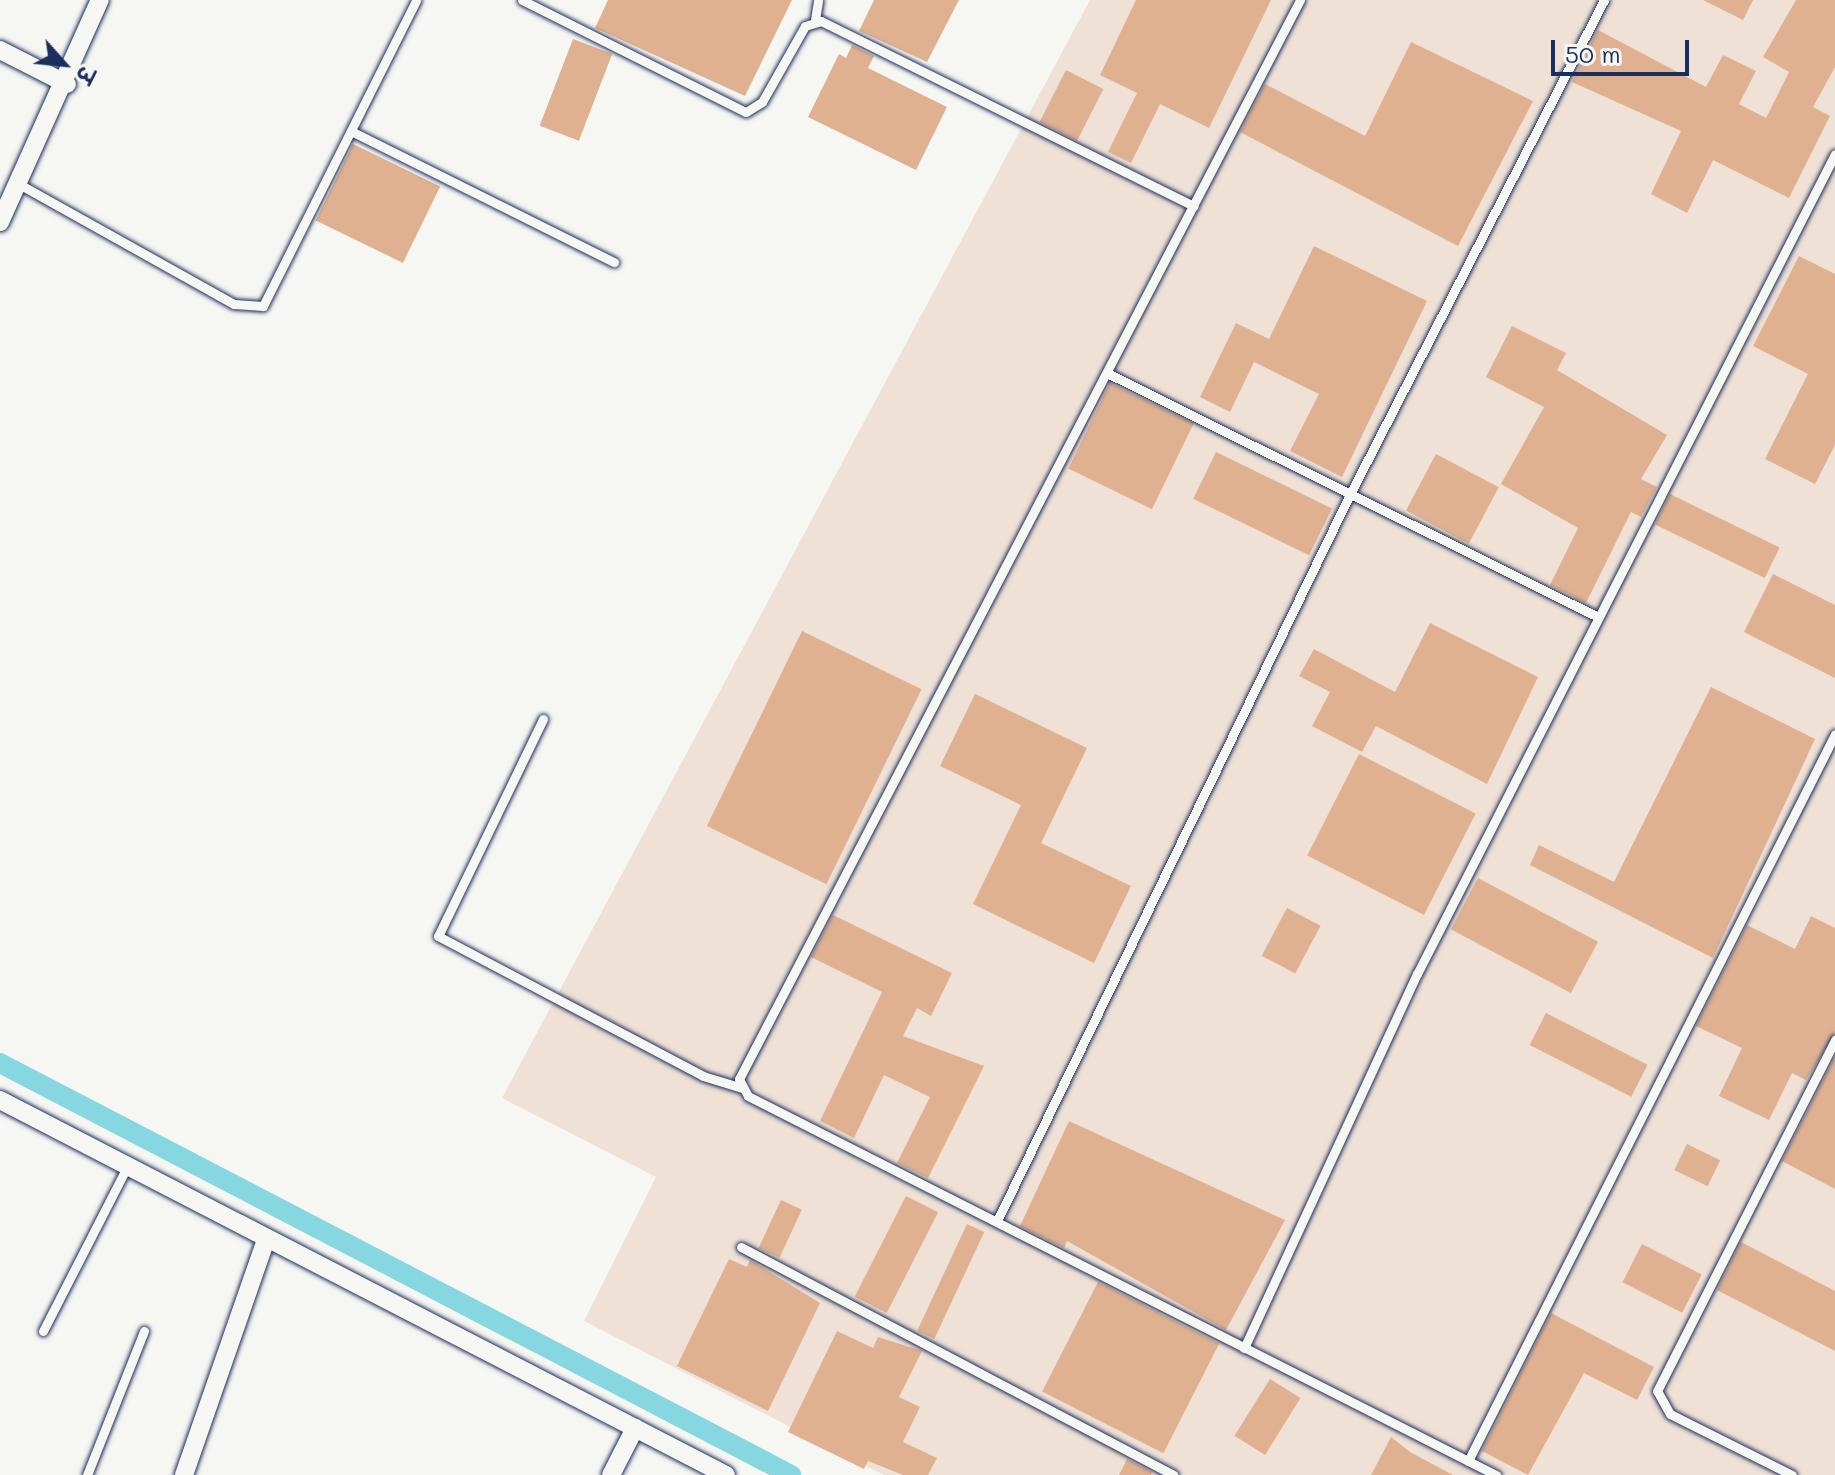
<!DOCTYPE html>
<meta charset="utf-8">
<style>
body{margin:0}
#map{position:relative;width:1835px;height:1475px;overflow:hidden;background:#f6f6f2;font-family:Mali,"Playpen Sans Deva",sans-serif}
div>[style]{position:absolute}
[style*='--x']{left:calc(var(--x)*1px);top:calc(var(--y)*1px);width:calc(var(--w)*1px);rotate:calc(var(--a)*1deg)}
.built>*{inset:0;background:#efe1d5}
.canal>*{height:20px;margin:-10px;padding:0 10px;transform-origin:10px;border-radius:10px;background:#86d7df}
.building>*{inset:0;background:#e0b191;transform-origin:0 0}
.roads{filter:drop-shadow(0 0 2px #1b2f5e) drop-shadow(0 0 2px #1b2f5e)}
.lane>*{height:9px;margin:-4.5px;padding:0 4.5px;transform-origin:4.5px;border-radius:4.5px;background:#f6f6f2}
.street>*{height:18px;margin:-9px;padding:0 9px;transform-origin:9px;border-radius:9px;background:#f6f6f2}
span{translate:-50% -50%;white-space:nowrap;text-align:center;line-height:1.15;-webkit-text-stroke:6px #f6f6f2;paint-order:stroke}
.north{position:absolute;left:24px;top:24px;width:80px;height:80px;-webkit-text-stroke:6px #f6f6f2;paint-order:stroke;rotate:117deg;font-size:22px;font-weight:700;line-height:32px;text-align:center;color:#1b2f5e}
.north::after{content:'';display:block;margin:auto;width:28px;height:36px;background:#1b2f5e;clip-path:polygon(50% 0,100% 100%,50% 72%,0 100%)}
.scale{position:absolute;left:1551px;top:40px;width:138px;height:36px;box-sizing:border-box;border:4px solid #1b2f5e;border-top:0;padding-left:10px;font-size:24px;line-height:28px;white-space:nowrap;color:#1b2f5e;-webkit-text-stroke:6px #f6f6f2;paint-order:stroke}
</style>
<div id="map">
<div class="built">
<i style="clip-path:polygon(1090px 0,1835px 0,1835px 1475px,884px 1475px,584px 1321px,656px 1177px,502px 1098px)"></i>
</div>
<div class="canal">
<i style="--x:0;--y:1063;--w:892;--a:27.51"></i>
</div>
<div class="building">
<i style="clip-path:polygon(608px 0,792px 0,745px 96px,595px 28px)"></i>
<i style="clip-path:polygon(874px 0,959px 0,927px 62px,859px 31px)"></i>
<i style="clip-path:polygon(1136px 0,1271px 0,1209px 128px,1160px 104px,1131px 163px,1108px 152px,1137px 93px,1100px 75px)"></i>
<i style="clip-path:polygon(1703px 0,1753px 0,1743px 20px)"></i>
<i style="clip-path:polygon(1796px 0,1835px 0,1835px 67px,1813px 107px,1830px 116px,1789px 198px,1713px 160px,1687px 213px,1651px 194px,1681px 131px,1572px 82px,1598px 30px,1706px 87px,1723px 55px,1756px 71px,1739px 104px,1766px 118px,1789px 72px,1763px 57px)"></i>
<i style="left:573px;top:39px;width:42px;height:93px;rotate:21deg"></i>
<i style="clip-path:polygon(1411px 42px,1533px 101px,1458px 246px,1240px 132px,1265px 84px,1365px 136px)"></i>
<i style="clip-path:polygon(852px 45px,874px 56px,868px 68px,947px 107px,916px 170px,808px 117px,839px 54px,846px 58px)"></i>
<i style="left:1066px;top:70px;width:42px;height:58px;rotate:27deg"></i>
<i style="left:353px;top:144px;width:97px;height:85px;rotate:26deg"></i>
<i style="clip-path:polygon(1314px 246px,1427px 301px,1342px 477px,1290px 451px,1319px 394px,1254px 362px,1230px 412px,1200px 397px,1236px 323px,1269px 339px)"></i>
<i style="clip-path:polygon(1799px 256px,1835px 274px,1835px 445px,1815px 484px,1765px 459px,1808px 374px,1753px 346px)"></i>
<i style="clip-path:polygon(1512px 326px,1566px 353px,1557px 370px,1667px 435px,1641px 479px,1657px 487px,1641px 517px,1631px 512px,1586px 603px,1550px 585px,1578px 528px,1501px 484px,1544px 407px,1486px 377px)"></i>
<i style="left:1110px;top:383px;width:93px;height:95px;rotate:26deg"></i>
<i style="left:1216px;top:452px;width:129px;height:52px;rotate:26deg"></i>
<i style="left:1436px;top:454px;width:71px;height:64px;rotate:28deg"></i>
<i style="left:1670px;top:494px;width:122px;height:34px;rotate:26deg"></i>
<i style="clip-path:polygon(1773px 574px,1835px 605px,1835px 678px,1744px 632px)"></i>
<i style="clip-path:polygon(1430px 623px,1538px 677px,1487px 784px,1376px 726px,1362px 752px,1312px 726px,1330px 692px,1299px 676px,1314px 649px,1395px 692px)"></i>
<i style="left:802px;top:631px;width:133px;height:217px;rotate:26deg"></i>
<i style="clip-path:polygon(1711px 687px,1815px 739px,1713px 958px,1530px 865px,1539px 845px,1614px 882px)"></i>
<i style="clip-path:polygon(975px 694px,1087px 748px,1041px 843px,1131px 886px,1094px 963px,973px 904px,1021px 805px,940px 766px)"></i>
<i style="left:1359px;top:754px;width:131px;height:114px;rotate:27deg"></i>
<i style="left:1478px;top:878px;width:136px;height:58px;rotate:28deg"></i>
<i style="left:1287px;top:908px;width:38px;height:54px;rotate:28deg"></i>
<i style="clip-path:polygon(833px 915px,952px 973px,931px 1016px,917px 1008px,903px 1036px,984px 1066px,928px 1178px,897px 1163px,930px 1097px,884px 1075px,854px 1138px,820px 1121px,882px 992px,811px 957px)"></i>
<i style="clip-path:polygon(1811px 916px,1835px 928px,1835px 1033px,1806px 1080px,1792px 1073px,1769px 1120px,1719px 1096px,1742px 1048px,1696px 1026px,1747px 925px,1795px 949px)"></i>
<i style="left:1546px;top:1013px;width:114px;height:36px;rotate:27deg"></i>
<i style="clip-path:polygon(1835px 1057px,1835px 1189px,1782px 1161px)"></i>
<i style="clip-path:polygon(1069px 1121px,1285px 1220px,1226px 1330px,1067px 1241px,1064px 1248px,1020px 1226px)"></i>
<i style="left:1687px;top:1144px;width:37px;height:29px;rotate:26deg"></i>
<i style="left:906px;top:1196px;width:36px;height:113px;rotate:27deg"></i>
<i style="left:781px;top:1200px;width:23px;height:53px;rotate:25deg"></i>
<i style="left:967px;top:1224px;width:19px;height:118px;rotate:25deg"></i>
<i style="clip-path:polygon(1741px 1242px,1835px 1291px,1835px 1351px,1717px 1290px)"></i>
<i style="left:1642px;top:1244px;width:67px;height:43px;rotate:27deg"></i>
<i style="clip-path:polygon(729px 1259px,747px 1267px,750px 1260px,820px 1303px,768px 1411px,677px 1366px)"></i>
<i style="left:1098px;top:1282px;width:136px;height:123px;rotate:27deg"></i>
<i style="clip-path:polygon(1551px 1313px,1654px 1367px,1637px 1400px,1584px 1373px,1528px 1475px,1482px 1451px)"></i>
<i style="clip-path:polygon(837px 1331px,873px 1348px,878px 1337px,922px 1351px,899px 1397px,920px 1407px,903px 1442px,937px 1458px,928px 1475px,903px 1475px,868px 1461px,864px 1469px,788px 1432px)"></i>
<i style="left:1270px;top:1379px;width:36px;height:67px;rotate:32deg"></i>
<i style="clip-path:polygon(1391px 1437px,1410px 1452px,1453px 1475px,1371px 1475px)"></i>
<i style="clip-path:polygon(1127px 1459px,1152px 1472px,1151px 1475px,1119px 1475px)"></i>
</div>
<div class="roads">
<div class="lane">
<i style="--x:522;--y:0;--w:250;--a:26.6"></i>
<i style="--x:746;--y:112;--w:19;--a:-32"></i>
<i style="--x:762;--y:102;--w:87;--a:-60.5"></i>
<i style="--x:805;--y:26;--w:17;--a:-17"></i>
<i style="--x:821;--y:21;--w:416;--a:26.4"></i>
<i style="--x:1300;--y:0;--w:1216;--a:117.47"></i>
<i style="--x:739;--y:1079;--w:19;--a:62"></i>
<i style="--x:748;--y:1096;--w:839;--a:26.87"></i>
<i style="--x:815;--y:20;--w:20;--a:-81"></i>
<i style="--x:351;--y:131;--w:294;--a:26.5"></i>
<i style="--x:19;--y:184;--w:246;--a:29.2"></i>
<i style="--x:234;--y:304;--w:29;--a:4"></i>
<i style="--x:263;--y:306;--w:342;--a:-63.4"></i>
<i style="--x:1107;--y:373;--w:548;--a:26.42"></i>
<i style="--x:543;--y:719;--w:241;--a:115.8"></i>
<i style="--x:438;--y:936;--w:300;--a:27.8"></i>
<i style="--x:703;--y:1076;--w:39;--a:17"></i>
<i style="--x:997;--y:1221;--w:806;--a:-64.1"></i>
<i style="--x:1349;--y:496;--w:558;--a:-62.79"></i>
<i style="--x:741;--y:1247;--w:489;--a:27.8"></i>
<i style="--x:43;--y:1331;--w:184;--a:-62.9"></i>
<i style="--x:1244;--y:1348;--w:412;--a:-65.2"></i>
<i style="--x:1417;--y:974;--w:920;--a:-62.99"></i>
<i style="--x:1468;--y:1461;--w:814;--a:-63.21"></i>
<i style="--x:87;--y:1475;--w:155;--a:-68.4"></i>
<i style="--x:1792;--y:1475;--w:136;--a:-153.4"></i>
<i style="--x:1670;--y:1414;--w:26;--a:-119"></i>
<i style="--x:1657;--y:1391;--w:394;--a:-63.1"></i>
</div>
<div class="street">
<i style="--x:0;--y:50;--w:75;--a:26.9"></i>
<i style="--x:0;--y:222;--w:243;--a:-65.8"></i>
<i style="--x:0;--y:1100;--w:817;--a:27.32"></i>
<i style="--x:184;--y:1475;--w:250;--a:-70.8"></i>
<i style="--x:611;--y:1475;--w:53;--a:-62.9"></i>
</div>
</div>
<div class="north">उ</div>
<div class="scale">50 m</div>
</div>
